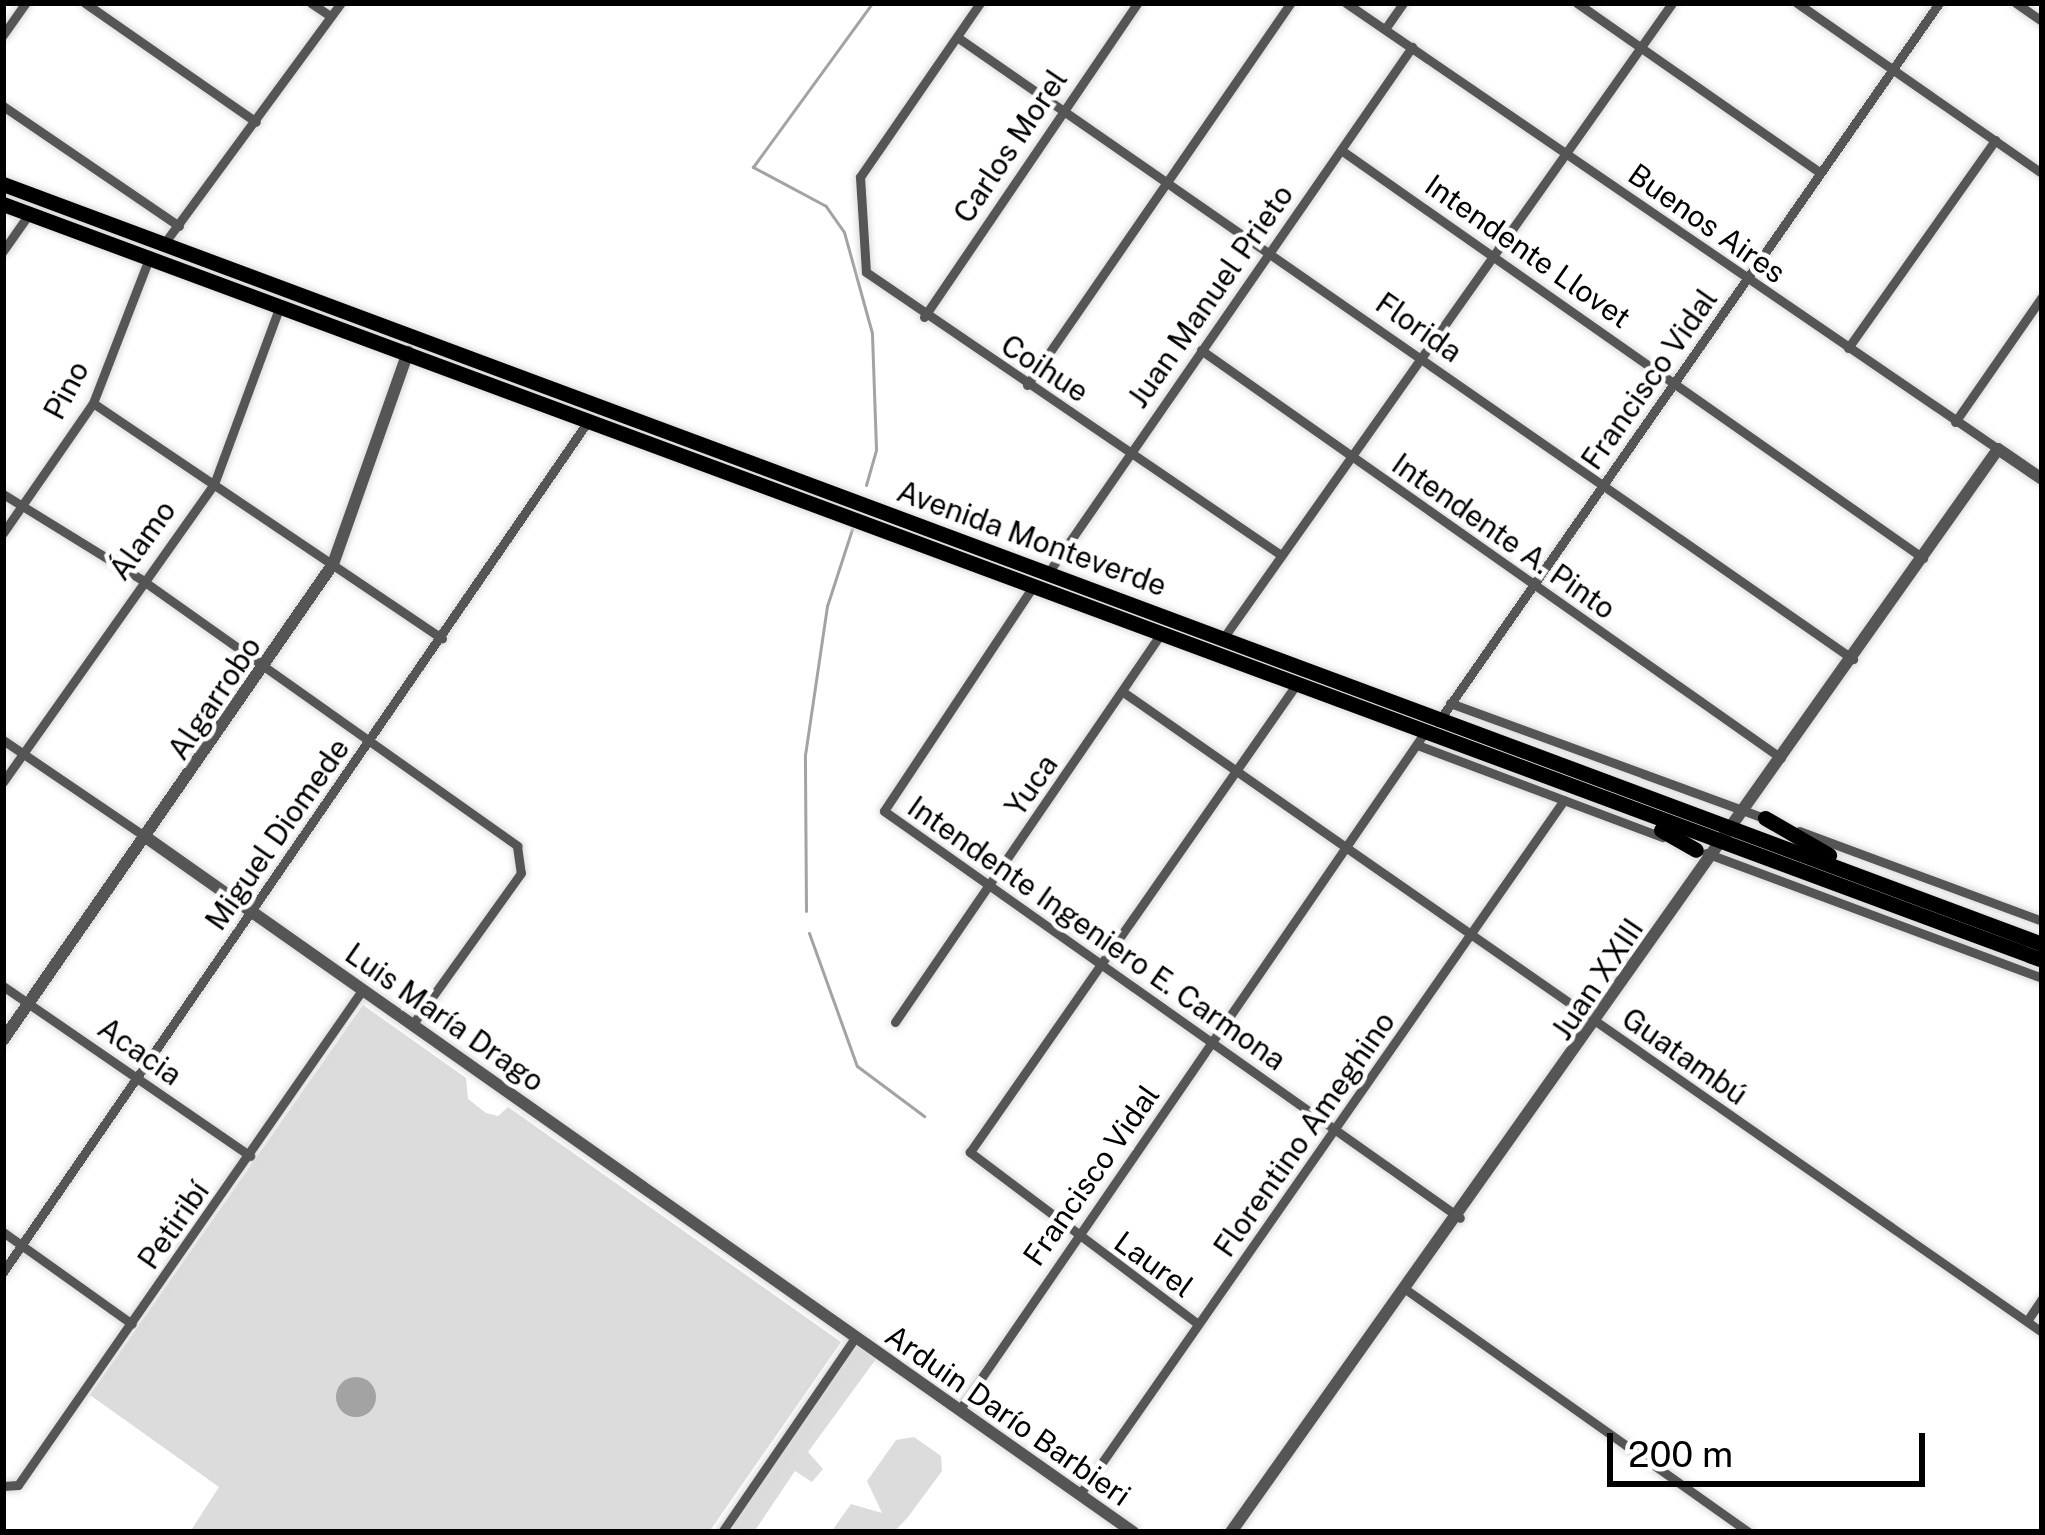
<!DOCTYPE html>
<meta charset="utf-8">
<style>
body{margin:0}
#map{position:relative;width:2045px;height:1535px;overflow:hidden;background:#fff;font-family:"Public Sans",sans-serif}
div>[style]{position:absolute}
[style*='--x']{left:calc(var(--x)*1px);top:calc(var(--y)*1px);width:calc(var(--w)*1px);rotate:calc(var(--a)*1deg)}
.green>*{inset:0;background:#dcdcdc}
.water>*{inset:0;background:#a3a3a3}
.round{border-radius:50%}
.stream>*{height:3px;margin:-1.5px;padding:0 1.5px;transform-origin:1.5px;border-radius:1.5px;background:#a3a3a3}
.roads{filter:drop-shadow(0 0 3px #dbdbdb) drop-shadow(0 0 3px #dbdbdb)}
.minor>*{height:9px;margin:-4.5px;padding:0 4.5px;transform-origin:4.5px;border-radius:4.5px;background:#555}
.tertiary>*{height:12px;margin:-6px;padding:0 6px;transform-origin:6px;border-radius:6px;background:#555}
.primary>*{height:15px;margin:-7.5px;padding:0 7.5px;transform-origin:7.5px;border-radius:7.5px;background:#000}
span{translate:-50% -50%;white-space:nowrap;text-align:center;line-height:1.15;-webkit-text-stroke:9px #fff;paint-order:stroke}
.street-label{font-size:30px;color:#000}
.frame{position:absolute;inset:0;border:6px solid #000;pointer-events:none}
.scale{position:absolute;left:1607px;top:1433px;width:318px;height:54px;box-sizing:border-box;border:6px solid #000;border-top:0;padding-left:15px;font-size:36px;line-height:42px;white-space:nowrap;color:#000;-webkit-text-stroke:9px #fff;paint-order:stroke}
</style>
<div id="map">
<div class="green">
<i style="clip-path:polygon(363px 1005px,466px 1078px,468px 1099px,486px 1113px,498px 1116px,508px 1107px,841px 1342px,709px 1532px,190px 1532px,219px 1487px,90px 1395px)"></i>
<i style="clip-path:polygon(855px 1344px,876px 1359px,808px 1452px,823px 1469px,812px 1482px,795px 1471px,754px 1532px,725px 1532px)"></i>
<i style="clip-path:polygon(914px 1437px,941px 1456px,942px 1471px,908px 1517px,894px 1532px,831px 1532px,851px 1504px,882px 1513px,867px 1481px,896px 1440px)"></i>
</div>
<div class="water">
<i class="round" style="left:336px;top:1377px;width:40px;height:40px"></i>
</div>
<div class="stream">
<i style="--x:866;--y:485;--w:37;--a:-74"></i>
<i style="--x:876;--y:449;--w:116;--a:-92"></i>
<i style="--x:872;--y:333;--w:105;--a:-105.5"></i>
<i style="--x:844;--y:232;--w:32;--a:-125"></i>
<i style="--x:826;--y:206;--w:83;--a:-151.9"></i>
<i style="--x:753;--y:167;--w:203;--a:-54"></i>
<i style="--x:806;--y:911;--w:156;--a:-90.4"></i>
<i style="--x:805;--y:755;--w:151;--a:-81.6"></i>
<i style="--x:827;--y:606;--w:81;--a:-72"></i>
<i style="--x:809;--y:933;--w:141;--a:70.2"></i>
<i style="--x:857;--y:1066;--w:84;--a:36.7"></i>
</div>
<div class="roads">
<div class="minor">
<i style="--x:85;--y:3;--w:208;--a:34.8"></i>
<i style="--x:311;--y:3;--w:23;--a:34"></i>
<i style="--x:980;--y:3;--w:211;--a:124.6"></i>
<i style="--x:860;--y:177;--w:95;--a:86.4"></i>
<i style="--x:866;--y:272;--w:502;--a:34.29"></i>
<i style="--x:1346;--y:3;--w:790;--a:34.37"></i>
<i style="--x:1577;--y:3;--w:294;--a:34.9"></i>
<i style="--x:1797;--y:3;--w:298;--a:34.8"></i>
<i style="--x:2016;--y:3;--w:32;--a:35"></i>
<i style="--x:1385;--y:29;--w:32;--a:-55"></i>
<i style="--x:3;--y:35;--w:39;--a:-55"></i>
<i style="--x:957;--y:37;--w:1091;--a:34.77"></i>
<i style="--x:3;--y:106;--w:213;--a:34.3"></i>
<i style="--x:1341;--y:150;--w:711;--a:35.03"></i>
<i style="--x:163;--y:245;--w:300;--a:-53.7"></i>
<i style="--x:3;--y:251;--w:45;--a:-54.9"></i>
<i style="--x:924;--y:317;--w:379;--a:-55.8"></i>
<i style="--x:1848;--y:348;--w:255;--a:-54.7"></i>
<i style="--x:1201;--y:350;--w:709;--a:35.12"></i>
<i style="--x:1027;--y:385;--w:464;--a:-55.4"></i>
<i style="--x:93;--y:403;--w:421;--a:34"></i>
<i style="--x:1955;--y:422;--w:152;--a:-55.2"></i>
<i style="--x:3;--y:494;--w:163;--a:31.7"></i>
<i style="--x:142;--y:580;--w:460;--a:35.3"></i>
<i style="--x:517;--y:846;--w:27;--a:82"></i>
<i style="--x:521;--y:873;--w:186;--a:125.6"></i>
<i style="--x:3;--y:533;--w:158;--a:-55.3"></i>
<i style="--x:93;--y:403;--w:158;--a:-68.8"></i>
<i style="--x:1048;--y:573;--w:640;--a:-55.32"></i>
<i style="--x:1034;--y:585;--w:271;--a:123.6"></i>
<i style="--x:884;--y:811;--w:705;--a:35.24"></i>
<i style="--x:1224;--y:637;--w:776;--a:-54.75"></i>
<i style="--x:1126;--y:694;--w:1116;--a:34.86"></i>
<i style="--x:1450;--y:703;--w:338;--a:20.1"></i>
<i style="--x:1438;--y:722;--w:876;--a:-55.13"></i>
<i style="--x:3;--y:740;--w:174;--a:34.2"></i>
<i style="--x:1420;--y:746;--w:259;--a:20.6"></i>
<i style="--x:3;--y:782;--w:365;--a:-54.7"></i>
<i style="--x:214;--y:484;--w:190;--a:-69.7"></i>
<i style="--x:1799;--y:831;--w:259;--a:20.3"></i>
<i style="--x:1706;--y:853;--w:358;--a:20.4"></i>
<i style="--x:3;--y:986;--w:300;--a:34.5"></i>
<i style="--x:895;--y:1022;--w:471;--a:-55.6"></i>
<i style="--x:3;--y:1232;--w:158;--a:35.5"></i>
<i style="--x:3;--y:1272;--w:1033;--a:-55.49"></i>
<i style="--x:1408;--y:1291;--w:418;--a:35.3"></i>
<i style="--x:2027;--y:1321;--w:27;--a:-56"></i>
<i style="--x:1198;--y:1324;--w:286;--a:-143"></i>
<i style="--x:970;--y:1152;--w:573;--a:-55.09"></i>
<i style="--x:960;--y:1409;--w:821;--a:-55.52"></i>
<i style="--x:3;--y:1486;--w:15;--a:-4"></i>
<i style="--x:18;--y:1485;--w:604;--a:-55.18"></i>
<i style="--x:1080;--y:1494;--w:846;--a:-55.11"></i>
<i style="--x:722;--y:1532;--w:237;--a:-55.6"></i>
</div>
<div class="tertiary">
<i style="--x:147;--y:838;--w:1206;--a:35.14"></i>
<i style="--x:3;--y:1040;--w:579;--a:-55.27"></i>
<i style="--x:333;--y:564;--w:225;--a:-70.5"></i>
<i style="--x:1231;--y:1532;--w:1327;--a:-54.69"></i>
<i style="--x:1998;--y:449;--w:53;--a:34.3"></i>
</div>
<div class="primary">
<i style="--x:3;--y:184;--w:2176;--a:20.44"></i>
<i style="--x:3;--y:204;--w:2175;--a:20.34"></i>
<i style="--x:1765;--y:818;--w:74;--a:30"></i>
<i style="--x:1661;--y:830;--w:40;--a:29.7"></i>
</div>
</div>
<div class="street-label">
<span style="left:1010px;top:146px;rotate:-56deg">Carlos Morel</span>
<span style="left:1707px;top:223px;rotate:35deg">Buenos Aires</span>
<span style="left:1528px;top:251px;rotate:35deg">Intendente Llovet</span>
<span style="left:1210px;top:296px;rotate:-55deg">Juan Manuel Prieto</span>
<span style="left:1419px;top:327px;rotate:35deg">Florida</span>
<span style="left:1045px;top:368px;rotate:33deg">Coihue</span>
<span style="left:1649px;top:379px;rotate:-55deg">Francisco Vidal</span>
<span style="left:66px;top:390px;rotate:-62deg">Pino</span>
<span style="left:1504px;top:536px;rotate:35deg">Intendente A. Pinto</span>
<span style="left:1032px;top:538px;rotate:20deg">Avenida Monteverde</span>
<span style="left:142px;top:540px;rotate:-54deg">Álamo</span>
<span style="left:214px;top:698px;rotate:-56deg">Algarrobo</span>
<span style="left:1031px;top:785px;rotate:-55deg">Yuca</span>
<span style="left:277px;top:834px;rotate:-55deg">Miguel Diomede</span>
<span style="left:1097px;top:933px;rotate:35deg">Intendente Ingeniero E. Carmona</span>
<span style="left:1597px;top:979px;rotate:-56deg">Juan XXIII</span>
<span style="left:445px;top:1017px;rotate:35deg">Luis María Drago</span>
<span style="left:140px;top:1051px;rotate:35deg">Acacia</span>
<span style="left:1685px;top:1056px;rotate:35deg">Guatambú</span>
<span style="left:1304px;top:1134px;rotate:-55deg">Florentino Ameghino</span>
<span style="left:1091px;top:1175px;rotate:-55deg">Francisco Vidal</span>
<span style="left:173px;top:1225px;rotate:-55deg">Petiribí</span>
<span style="left:1154px;top:1264px;rotate:36deg">Laurel</span>
<span style="left:1008px;top:1415px;rotate:35deg">Arduin Darío Barbieri</span>
</div>
<div class="frame"></div>
<div class="scale">200 m</div>
</div>
